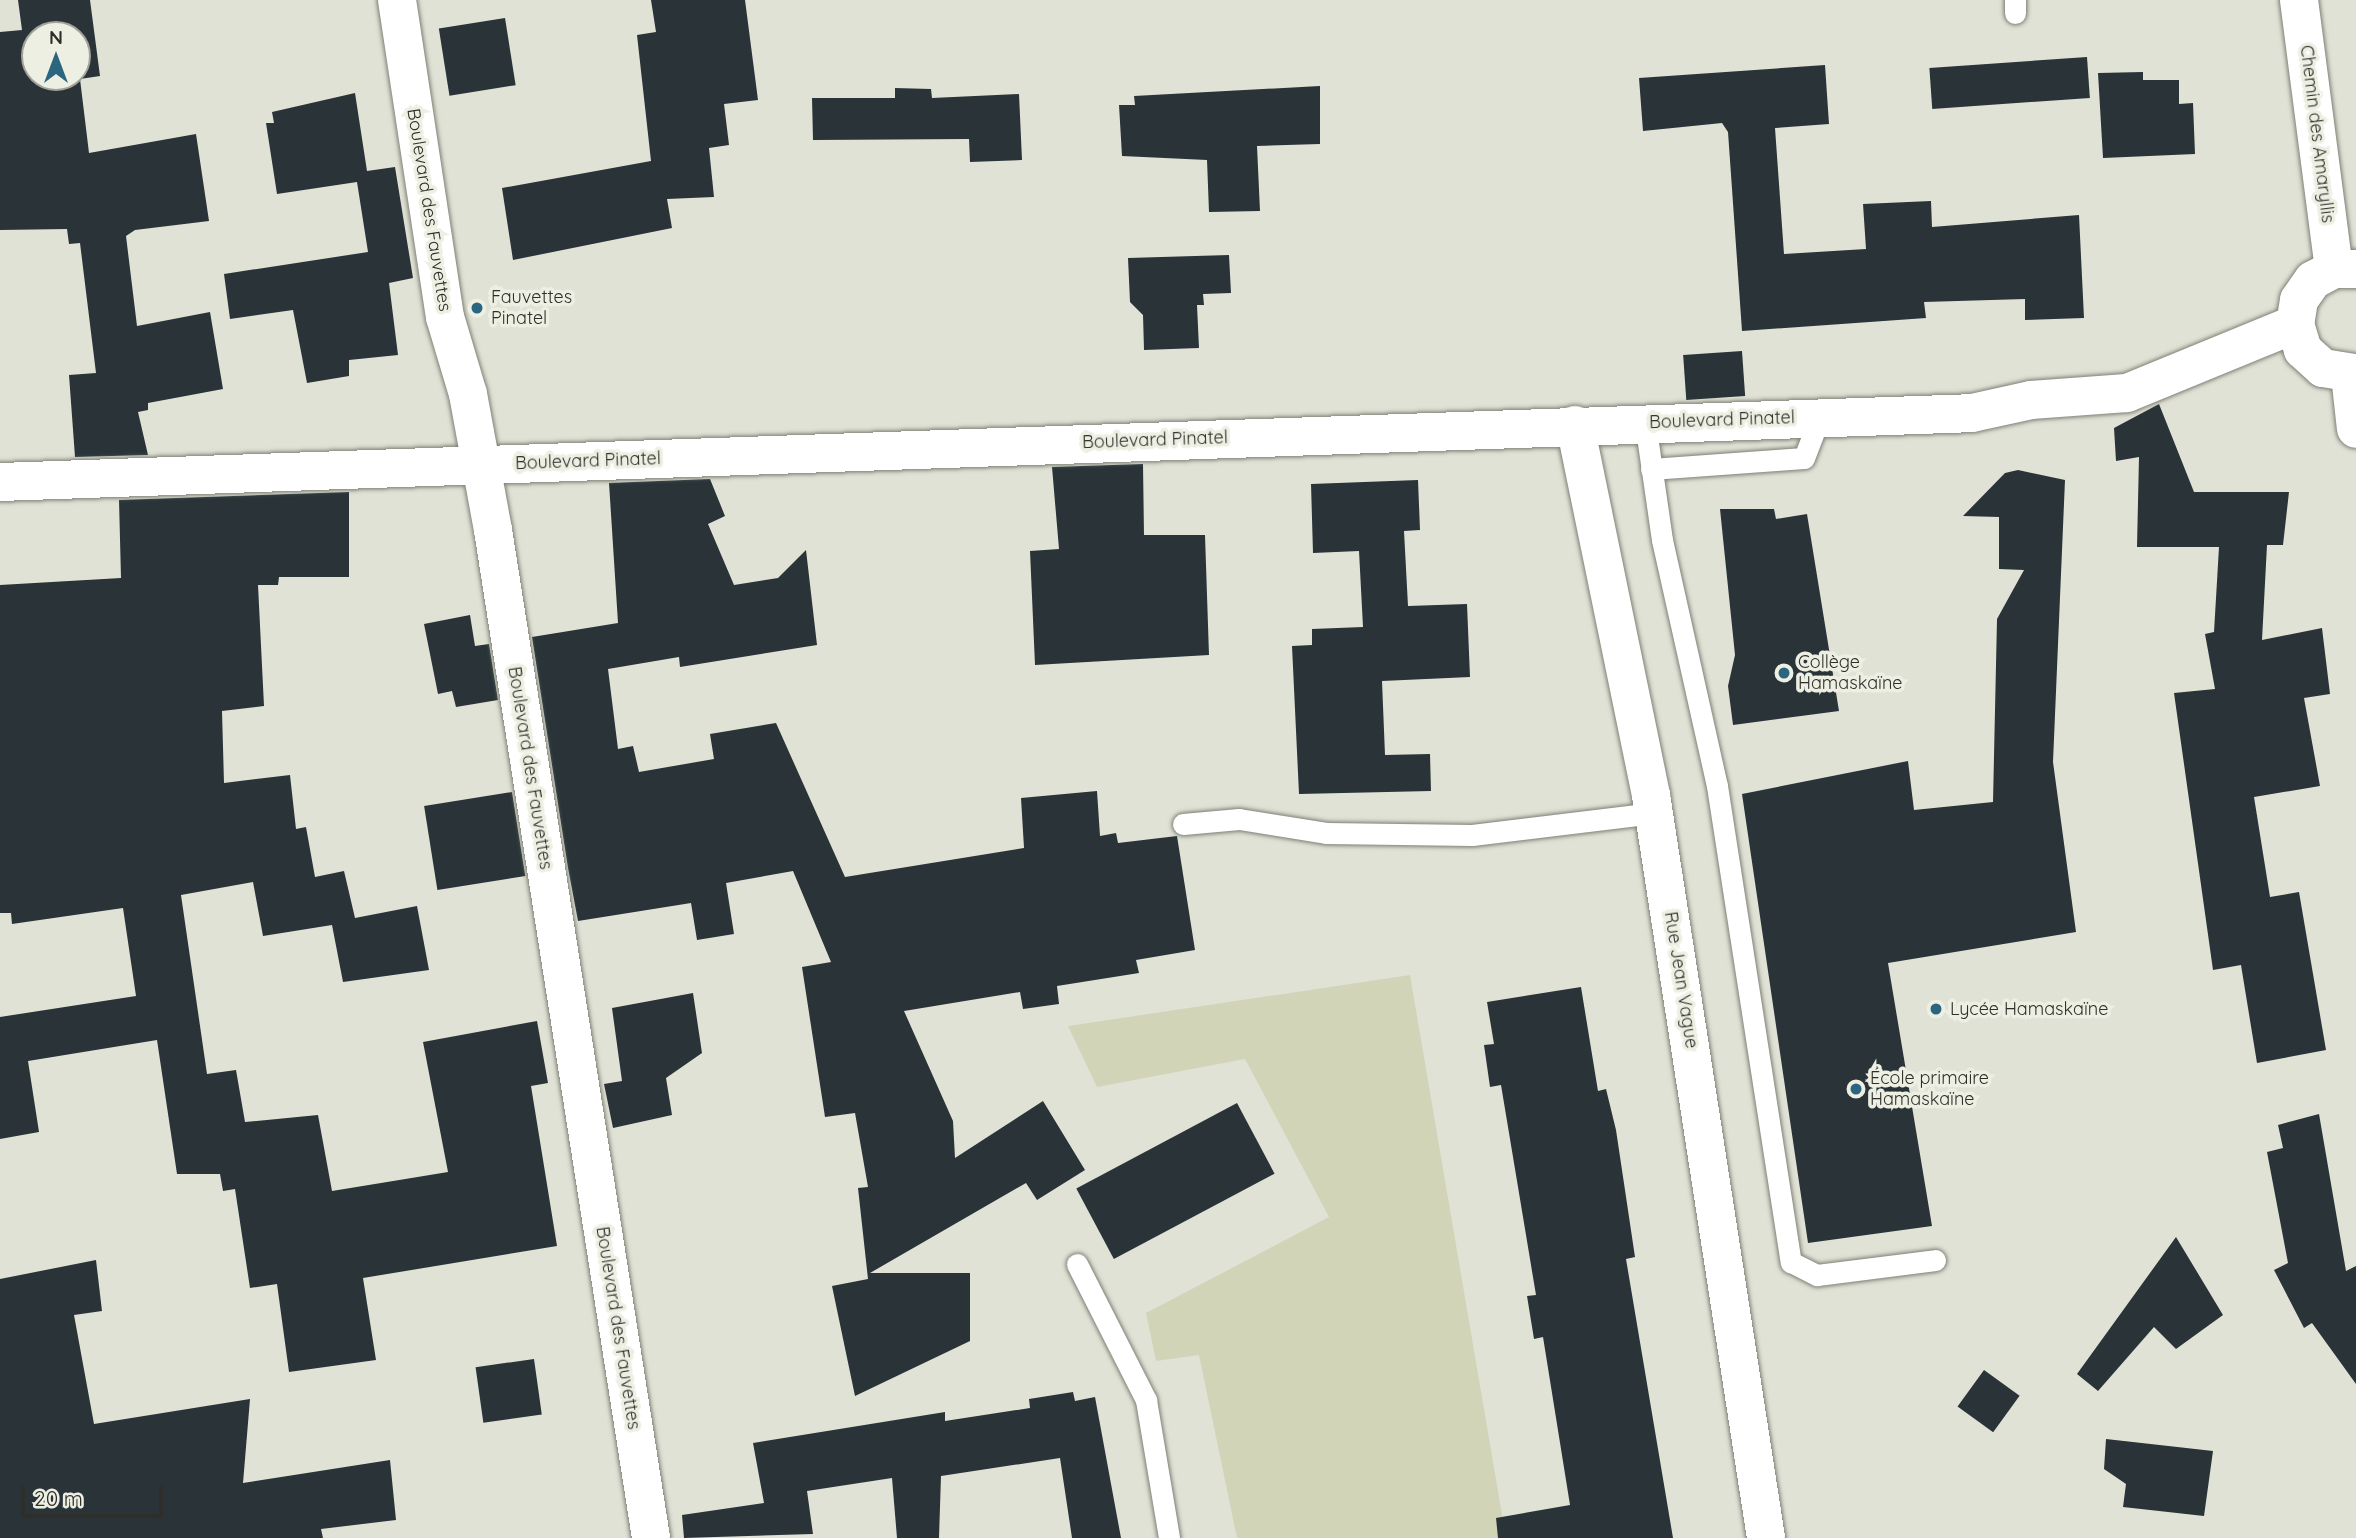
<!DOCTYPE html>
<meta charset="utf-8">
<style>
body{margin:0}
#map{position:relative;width:2356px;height:1538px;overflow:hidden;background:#e1e2d6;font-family:Quicksand,sans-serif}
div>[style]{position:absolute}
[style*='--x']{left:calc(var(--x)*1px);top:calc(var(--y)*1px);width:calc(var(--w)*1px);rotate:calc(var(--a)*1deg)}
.green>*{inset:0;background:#d2d4b8}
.building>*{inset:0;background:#293338;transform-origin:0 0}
.roads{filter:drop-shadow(0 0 2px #7f8076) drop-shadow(0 0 2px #7f8076)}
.lane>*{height:21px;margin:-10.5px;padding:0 10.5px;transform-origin:10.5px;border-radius:10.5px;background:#fff}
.street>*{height:38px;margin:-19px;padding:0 19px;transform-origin:19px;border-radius:19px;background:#fff}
.dots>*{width:19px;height:19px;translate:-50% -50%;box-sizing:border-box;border:4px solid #eeefe3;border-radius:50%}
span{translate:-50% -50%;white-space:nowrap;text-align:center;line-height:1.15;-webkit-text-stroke:7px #eeefe3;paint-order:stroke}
.street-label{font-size:18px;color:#2e2f2a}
.poi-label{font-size:18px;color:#2e2f2a}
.left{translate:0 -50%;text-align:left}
.north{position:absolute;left:21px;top:21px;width:70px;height:70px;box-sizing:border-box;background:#eeefe3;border:2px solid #a1a299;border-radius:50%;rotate:0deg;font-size:19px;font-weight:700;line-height:28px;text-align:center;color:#2e2f2a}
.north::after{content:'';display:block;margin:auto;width:24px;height:32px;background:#2c657f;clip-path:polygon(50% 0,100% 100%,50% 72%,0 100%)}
.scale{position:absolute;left:21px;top:1486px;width:142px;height:32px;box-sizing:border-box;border:4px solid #2e2f2a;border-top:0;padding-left:9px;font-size:21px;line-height:24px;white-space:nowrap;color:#2e2f2a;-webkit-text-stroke:5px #eeefe3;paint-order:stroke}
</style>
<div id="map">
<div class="green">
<i style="clip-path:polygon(1410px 975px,1506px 1538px,1237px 1538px,1199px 1355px,1156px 1361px,1146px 1313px,1329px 1217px,1245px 1059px,1097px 1087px,1068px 1026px)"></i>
</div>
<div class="building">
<i style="clip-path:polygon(evenodd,18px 0,90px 0,100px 76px,80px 79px,89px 153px,196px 134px,209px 221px,135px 230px,126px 236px,137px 326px,210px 312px,223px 389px,148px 403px,148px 410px,138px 412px,148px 455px,75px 457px,69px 375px,96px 373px,80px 243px,69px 244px,67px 229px,0 230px,0 32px,22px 30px,18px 0,35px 35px,77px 35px,77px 77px,35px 77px,35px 35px)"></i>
<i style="clip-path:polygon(651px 0,745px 0,758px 100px,724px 104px,729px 145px,709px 148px,714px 197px,667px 199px,672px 228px,513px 260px,502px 188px,651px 161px,637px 35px,656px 32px)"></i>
<i style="left:505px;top:18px;width:68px;height:67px;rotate:81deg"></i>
<i style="left:2087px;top:57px;width:41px;height:158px;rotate:86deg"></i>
<i style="clip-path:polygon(1825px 65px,1829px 124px,1775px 128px,1784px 254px,1866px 249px,1863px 204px,1931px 201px,1932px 227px,2079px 215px,2084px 318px,2025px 320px,2025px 299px,1924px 302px,1926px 318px,1742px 331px,1728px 132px,1722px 123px,1643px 131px,1639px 78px)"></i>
<i style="clip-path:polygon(2143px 72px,2143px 80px,2179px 80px,2179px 104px,2193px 103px,2195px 154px,2103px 158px,2098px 73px)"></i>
<i style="clip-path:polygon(1320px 86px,1320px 144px,1257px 146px,1260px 211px,1209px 212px,1207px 160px,1122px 156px,1119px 105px,1135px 105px,1134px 96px)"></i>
<i style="clip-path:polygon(895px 88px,931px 89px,932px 98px,1019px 94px,1022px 160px,970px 162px,969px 139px,813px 140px,812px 98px,895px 98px)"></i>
<i style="clip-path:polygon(355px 93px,367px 171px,395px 167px,413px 278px,389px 283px,398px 355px,349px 360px,349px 376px,307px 383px,293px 310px,230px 319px,224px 274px,368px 252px,357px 182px,277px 194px,266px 123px,274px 123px,272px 112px)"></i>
<i style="clip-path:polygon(1229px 255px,1231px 293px,1203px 294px,1204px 305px,1197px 305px,1199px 348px,1144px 350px,1143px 315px,1130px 302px,1128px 258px)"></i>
<i style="left:1742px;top:351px;width:45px;height:59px;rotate:86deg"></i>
<i style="clip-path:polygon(2159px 404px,2194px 492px,2289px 492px,2283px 545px,2267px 545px,2262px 640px,2322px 628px,2330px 694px,2304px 698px,2320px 786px,2254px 797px,2270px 897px,2299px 892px,2326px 1050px,2257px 1063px,2241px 965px,2213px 970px,2174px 693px,2215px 689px,2205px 634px,2214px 632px,2219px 547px,2137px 547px,2139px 457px,2116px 461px,2114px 428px)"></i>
<i style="clip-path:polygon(1143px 464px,1144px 535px,1205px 535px,1209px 655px,1035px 665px,1030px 551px,1059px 549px,1052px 467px)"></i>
<i style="clip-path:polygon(2018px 470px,2065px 480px,2053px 762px,2076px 932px,1888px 963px,1932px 1226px,1808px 1243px,1742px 794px,1908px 761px,1914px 810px,1993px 802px,1997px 619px,2024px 570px,1999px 569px,1999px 517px,1963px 516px,2005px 473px)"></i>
<i style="clip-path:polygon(710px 479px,725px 516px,708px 524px,734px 585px,778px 578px,806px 550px,817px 645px,680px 667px,679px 657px,608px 669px,618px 749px,633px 746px,639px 772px,714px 759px,710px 734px,776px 723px,845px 877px,1024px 848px,1021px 798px,1097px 791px,1100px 836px,1116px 833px,1118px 843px,1177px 836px,1195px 950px,1136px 960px,1139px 973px,1057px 986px,1059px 1004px,1023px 1009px,1020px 992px,904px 1011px,953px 1121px,955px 1158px,1043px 1101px,1085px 1170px,1037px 1200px,1026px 1183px,870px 1273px,970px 1273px,970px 1341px,855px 1396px,832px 1286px,868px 1279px,858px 1188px,868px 1187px,855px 1113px,825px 1117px,802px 967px,831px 962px,793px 871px,726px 883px,734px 934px,697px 940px,691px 903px,578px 921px,568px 868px,532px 637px,618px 623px,609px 483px)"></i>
<i style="clip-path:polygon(1418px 480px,1420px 530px,1404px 531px,1408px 606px,1467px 604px,1470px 677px,1382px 681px,1385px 755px,1430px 754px,1431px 791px,1299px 794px,1292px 646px,1312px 645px,1312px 629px,1363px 627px,1359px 551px,1313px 553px,1311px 484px)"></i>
<i style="clip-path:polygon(349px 492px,349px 577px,279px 577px,278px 585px,258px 585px,264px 706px,222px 711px,224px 783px,290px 775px,296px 829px,306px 827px,315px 877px,344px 871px,355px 918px,417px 906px,429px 970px,343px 982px,332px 925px,263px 936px,253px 882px,181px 895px,207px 1074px,236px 1070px,245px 1122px,318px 1115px,332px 1191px,381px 1183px,448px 1172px,423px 1042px,537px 1021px,548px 1083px,531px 1086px,557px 1246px,363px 1278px,376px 1360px,289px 1372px,277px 1284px,250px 1288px,235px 1189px,223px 1191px,220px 1174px,177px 1174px,157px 1040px,28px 1061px,39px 1132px,0 1139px,0 1017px,136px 996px,123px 908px,12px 924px,11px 913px,0 913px,0 585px,121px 578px,119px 500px)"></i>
<i style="clip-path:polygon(1720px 509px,1774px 509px,1776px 519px,1807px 514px,1839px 711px,1733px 725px,1728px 686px,1735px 655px)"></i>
<i style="clip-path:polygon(470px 615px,475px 646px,489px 644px,498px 700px,456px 707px,452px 691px,438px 694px,424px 624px)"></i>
<i style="left:512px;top:792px;width:85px;height:89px;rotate:81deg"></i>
<i style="clip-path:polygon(1581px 987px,1598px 1091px,1606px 1089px,1616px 1130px,1635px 1257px,1626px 1259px,1673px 1538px,1498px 1538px,1496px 1518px,1570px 1505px,1543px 1337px,1534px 1339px,1527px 1296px,1536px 1295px,1501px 1085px,1490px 1087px,1484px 1045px,1494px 1044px,1487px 1002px)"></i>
<i style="clip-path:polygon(693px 993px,702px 1053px,666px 1078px,672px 1115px,613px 1128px,604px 1084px,622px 1081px,612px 1008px)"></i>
<i style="left:1237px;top:1103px;width:80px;height:182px;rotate:62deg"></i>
<i style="clip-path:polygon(2319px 1114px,2346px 1271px,2356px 1266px,2356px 1384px,2312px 1323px,2304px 1328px,2274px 1270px,2288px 1263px,2267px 1152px,2283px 1148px,2278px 1125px)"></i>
<i style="clip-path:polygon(2176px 1237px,2223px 1315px,2176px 1349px,2154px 1327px,2098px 1391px,2077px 1374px)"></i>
<i style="clip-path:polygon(96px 1260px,102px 1311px,74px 1315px,94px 1424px,250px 1399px,243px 1483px,390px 1460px,396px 1520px,321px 1529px,323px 1538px,0 1538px,0 1279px)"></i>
<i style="left:534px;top:1359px;width:56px;height:59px;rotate:82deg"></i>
<i style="left:1984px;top:1370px;width:44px;height:45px;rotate:36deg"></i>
<i style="clip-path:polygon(1073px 1392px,1075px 1401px,1095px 1397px,1121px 1538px,1072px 1538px,1060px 1458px,941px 1476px,939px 1538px,897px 1538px,892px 1478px,807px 1491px,813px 1534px,684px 1538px,682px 1515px,764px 1503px,753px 1443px,945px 1412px,945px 1421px,1030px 1408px,1029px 1399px)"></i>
<i style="clip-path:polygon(2106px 1439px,2213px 1451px,2204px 1516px,2123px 1507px,2126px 1484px,2104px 1469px)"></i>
</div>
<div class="roads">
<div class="lane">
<i style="--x:2015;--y:0;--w:13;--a:90"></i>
<i style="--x:1645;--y:422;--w:119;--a:81.8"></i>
<i style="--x:1662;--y:540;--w:252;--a:77.4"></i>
<i style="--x:1717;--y:786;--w:482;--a:81.2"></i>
<i style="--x:1791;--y:1262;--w:29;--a:27"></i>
<i style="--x:1817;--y:1275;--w:119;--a:-7.2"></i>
<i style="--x:1651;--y:469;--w:153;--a:-4.1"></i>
<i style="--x:1804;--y:458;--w:45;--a:-69.1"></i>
<i style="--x:1183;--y:824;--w:56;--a:-5.1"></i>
<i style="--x:1239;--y:819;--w:88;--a:9.1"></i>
<i style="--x:1326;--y:833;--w:146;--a:0.8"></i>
<i style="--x:1472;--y:835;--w:183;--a:-6.9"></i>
<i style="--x:1077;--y:1264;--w:153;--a:63.1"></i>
<i style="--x:1146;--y:1400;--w:140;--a:80.5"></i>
</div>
<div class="street">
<i style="--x:397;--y:0;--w:321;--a:81.4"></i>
<i style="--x:445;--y:317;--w:80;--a:73.4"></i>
<i style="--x:468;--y:394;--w:138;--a:79.6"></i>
<i style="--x:493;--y:530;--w:1020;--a:81.09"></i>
<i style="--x:2299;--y:0;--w:271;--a:82.6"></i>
<i style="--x:2356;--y:269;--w:22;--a:180"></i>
<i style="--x:2334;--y:269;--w:24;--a:152"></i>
<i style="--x:2313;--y:280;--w:24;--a:125"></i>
<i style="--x:2299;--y:300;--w:24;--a:99"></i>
<i style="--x:2295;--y:324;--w:27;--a:73"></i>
<i style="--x:2303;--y:350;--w:27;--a:42"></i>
<i style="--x:2323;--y:368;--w:33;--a:9"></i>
<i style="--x:2350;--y:375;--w:54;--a:83.7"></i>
<i style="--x:1575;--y:425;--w:378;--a:78.4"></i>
<i style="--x:1651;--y:795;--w:752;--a:81.2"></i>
<i style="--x:0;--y:482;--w:1973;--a:-2"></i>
<i style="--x:1972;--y:413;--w:60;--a:-12.4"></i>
<i style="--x:2031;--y:400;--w:96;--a:-4.2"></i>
<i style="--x:2127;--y:393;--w:182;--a:-22.3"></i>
</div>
</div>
<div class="dots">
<i style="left:477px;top:308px;background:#2c657f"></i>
<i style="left:1784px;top:673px;background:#2c657f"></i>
<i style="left:1936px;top:1009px;background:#2c657f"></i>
<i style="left:1856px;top:1089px;background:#2c657f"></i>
</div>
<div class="street-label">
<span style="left:2317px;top:134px;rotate:83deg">Chemin des Amaryllis</span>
<span style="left:429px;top:210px;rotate:81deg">Boulevard des Fauvettes</span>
<span style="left:1722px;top:420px;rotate:-2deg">Boulevard Pinatel</span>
<span style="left:1155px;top:440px;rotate:-2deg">Boulevard Pinatel</span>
<span style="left:588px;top:461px;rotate:-2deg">Boulevard Pinatel</span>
<span style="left:530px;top:768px;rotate:81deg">Boulevard des Fauvettes</span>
<span style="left:1681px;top:980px;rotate:81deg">Rue Jean Vague</span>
<span style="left:618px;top:1328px;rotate:81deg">Boulevard des Fauvettes</span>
</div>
<div class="poi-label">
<span class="left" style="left:491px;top:308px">Fauvettes<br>Pinatel</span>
<span class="left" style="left:1798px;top:673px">Collège<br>Hamaskaïne</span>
<span class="left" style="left:1950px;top:1009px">Lycée Hamaskaïne</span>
<span class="left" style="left:1870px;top:1089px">École primaire<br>Hamaskaïne</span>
</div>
<div class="north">N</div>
<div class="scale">20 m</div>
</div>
